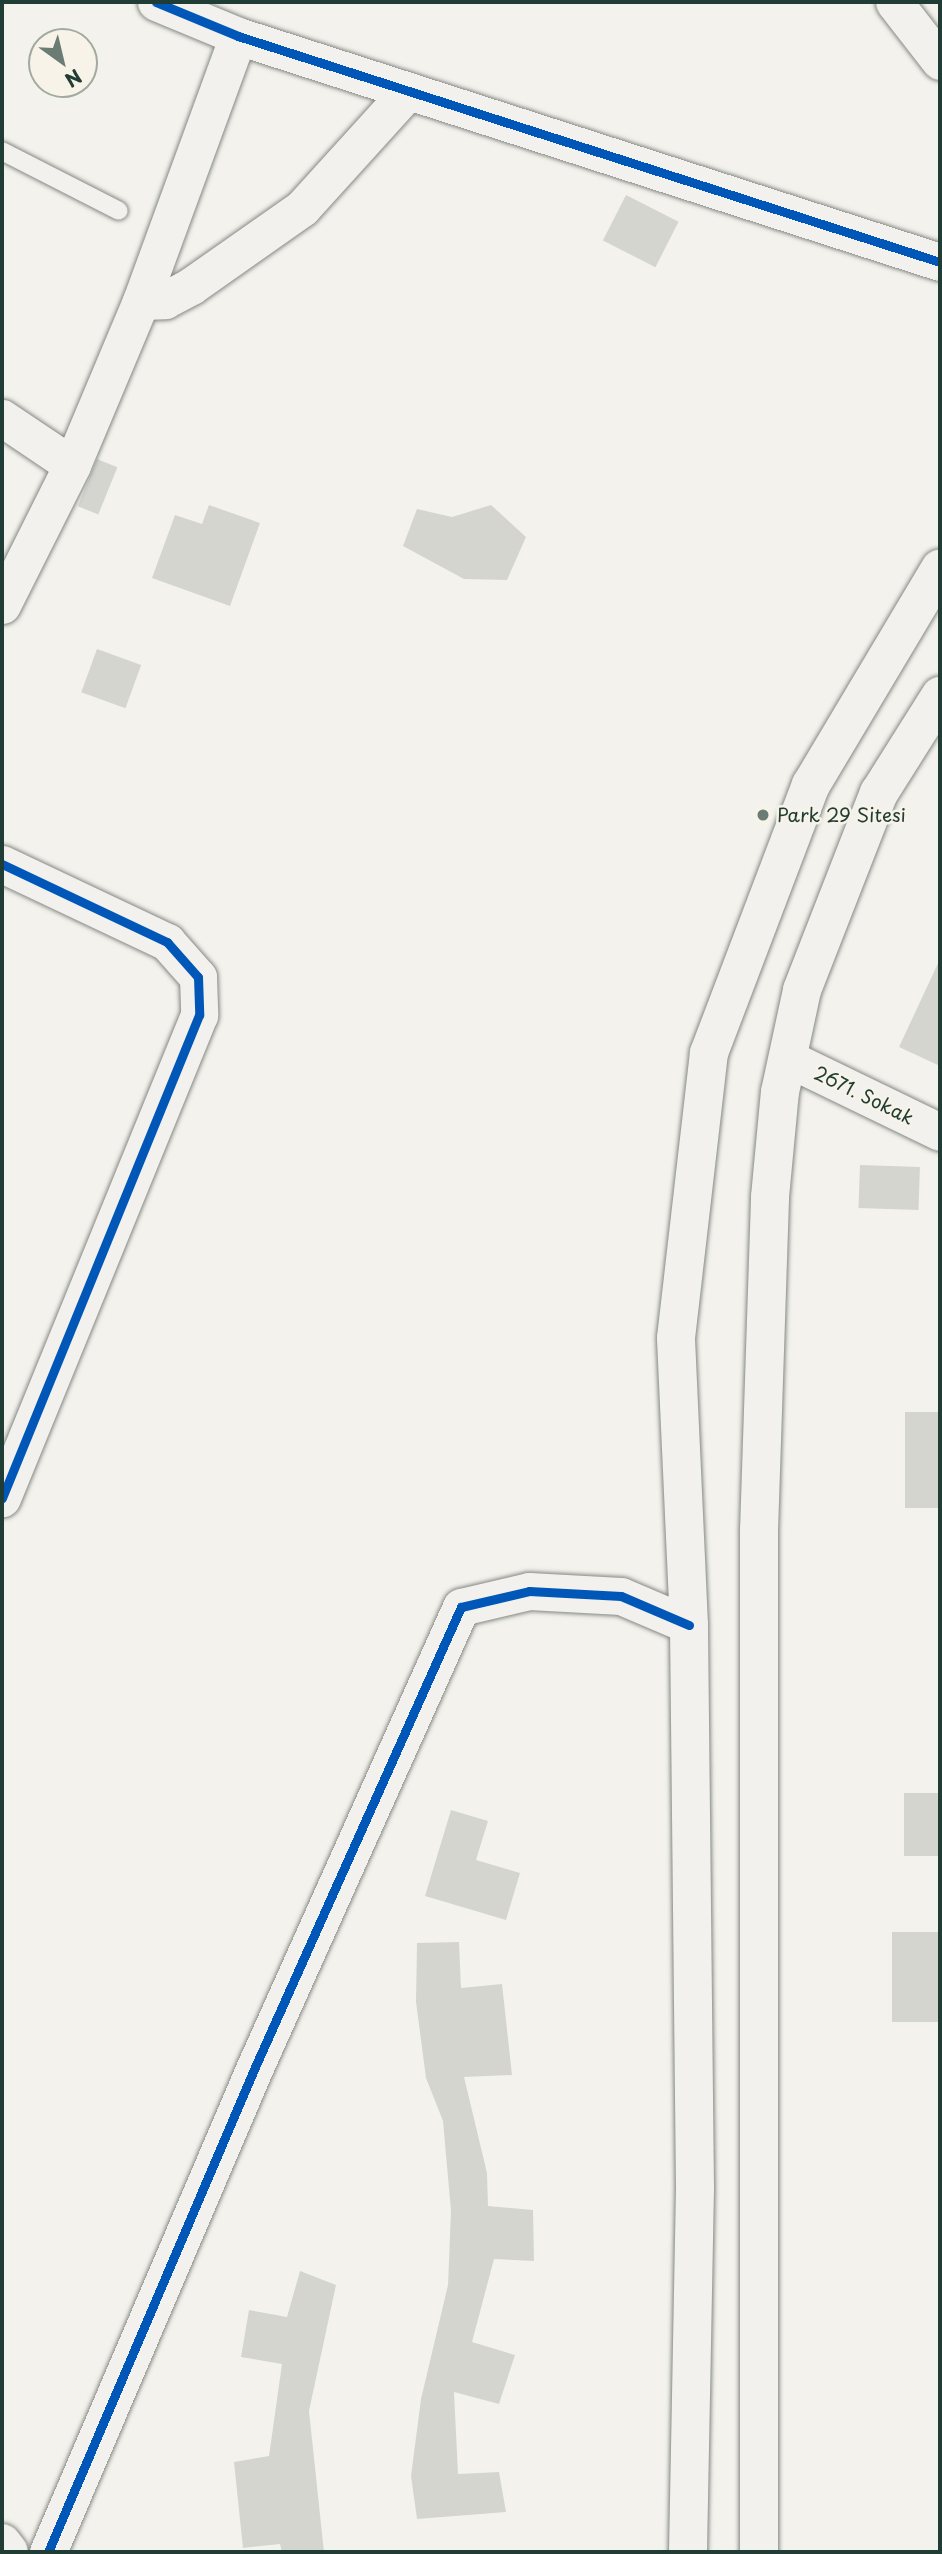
<!DOCTYPE html>
<style>
body{margin:0}
#map{position:relative;width:942px;height:2554px;overflow:hidden;background:#f4f2ec;font-family:"Playpen Sans",sans-serif}
div>[style]{position:absolute}
[style*='--x']{left:calc(var(--x)*1px);top:calc(var(--y)*1px);width:calc(var(--w)*1px);rotate:calc(var(--a)*1deg)}
.building>*{inset:0;background:#d5d5d0;transform-origin:0 0}
.roads{filter:drop-shadow(0 0 2px #848985) drop-shadow(0 0 2px #848985)}
.lane>*{height:18px;margin:-9px;padding:0 9px;transform-origin:9px;border-radius:9px;background:#f2f1ed}
.street>*{height:37px;margin:-18.5px;padding:0 18.5px;transform-origin:18.5px;border-radius:18.5px;background:#f2f1ed}
.secondary>*{height:38px;margin:-19px;padding:0 19px;transform-origin:19px;border-radius:19px;background:#f2f1ed}
.primary>*{height:38px;margin:-19px;padding:0 19px;transform-origin:19px;border-radius:19px;background:#f2f1ed}
.cycleway>*{height:9px;margin:-4.5px;padding:0 4.5px;transform-origin:4.5px;border-radius:4.5px;background:#0057b8}
.dots>*{width:19px;height:19px;translate:-50% -50%;box-sizing:border-box;border:4px solid #f7f3e8;border-radius:50%}
span{translate:-50% -50%;white-space:nowrap;text-align:center;line-height:1.15;-webkit-text-stroke:5px #f7f3e8;paint-order:stroke}
.poi-label{font-size:19px;color:#1f3d34}
.left{translate:0 -50%;text-align:left}
.street-label{font-size:19px;color:#1f3d34}
.frame{position:absolute;inset:0;border:4px solid #1f3d34;pointer-events:none}
.north{position:absolute;left:28px;top:28px;width:70px;height:70px;box-sizing:border-box;background:#f7f3e8;border:2px solid #a1aaa0;border-radius:50%;rotate:146deg;font-size:19px;font-weight:700;line-height:28px;text-align:center;color:#1f3d34}
.north::after{content:'';display:block;margin:auto;width:24px;height:32px;background:#6a7c74;clip-path:polygon(50% 0,100% 100%,50% 72%,0 100%)}
</style>
<div id="map">
<div class="building">
<i style="left:626px;top:195px;width:59px;height:51px;rotate:27deg"></i>
<i style="left:97px;top:459px;width:22px;height:51px;rotate:22deg"></i>
<i style="clip-path:polygon(209px 505px,260px 523px,230px 606px,152px 578px,175px 515px,202px 524px)"></i>
<i style="clip-path:polygon(491px 505px,526px 537px,507px 580px,464px 579px,403px 546px,417px 509px,452px 517px)"></i>
<i style="left:97px;top:649px;width:47px;height:46px;rotate:20deg"></i>
<i style="clip-path:polygon(940px 959px,940px 1066px,899px 1047px)"></i>
<i style="left:860px;top:1165px;width:60px;height:43px;rotate:2deg"></i>
<i style="left:905px;top:1412px;width:35px;height:96px"></i>
<i style="left:904px;top:1793px;width:36px;height:63px"></i>
<i style="clip-path:polygon(451px 1810px,488px 1821px,476px 1860px,520px 1873px,506px 1920px,425px 1896px)"></i>
<i style="left:892px;top:1932px;width:48px;height:90px"></i>
<i style="clip-path:polygon(459px 1942px,461px 1988px,502px 1984px,512px 2075px,464px 2077px,487px 2173px,488px 2206px,533px 2210px,534px 2261px,494px 2259px,472px 2342px,515px 2355px,499px 2404px,454px 2392px,458px 2474px,499px 2472px,506px 2512px,417px 2519px,411px 2476px,421px 2399px,448px 2285px,451px 2211px,443px 2121px,426px 2078px,416px 2002px,417px 1943px)"></i>
<i style="clip-path:polygon(300px 2271px,336px 2285px,309px 2411px,324px 2552px,282px 2552px,280px 2544px,243px 2548px,234px 2462px,269px 2456px,282px 2364px,241px 2357px,249px 2310px,287px 2317px)"></i>
</div>
<div class="roads">
<div class="lane">
<i style="--x:2;--y:151;--w:131;--a:27.1"></i>
</div>
<div class="street">
<i style="--x:156;--y:2;--w:89;--a:22.5"></i>
<i style="--x:238;--y:36;--w:737;--a:17.85"></i>
<i style="--x:894;--y:2;--w:75;--a:52.1"></i>
<i style="--x:141;--y:301;--w:24;--a:-2"></i>
<i style="--x:165;--y:300;--w:30;--a:-28"></i>
<i style="--x:191;--y:286;--w:136;--a:-35.1"></i>
<i style="--x:302;--y:208;--w:158;--a:-47.8"></i>
<i style="--x:2;--y:418;--w:84;--a:33.9"></i>
<i style="--x:2;--y:605;--w:157;--a:-63.4"></i>
<i style="--x:72;--y:465;--w:178;--a:-67.2"></i>
<i style="--x:141;--y:301;--w:282;--a:-69.9"></i>
<i style="--x:2;--y:864;--w:183;--a:25.3"></i>
<i style="--x:167;--y:942;--w:47;--a:48.5"></i>
<i style="--x:198;--y:977;--w:38;--a:88"></i>
<i style="--x:199;--y:1015;--w:522;--a:112.19"></i>
<i style="--x:787;--y:1058;--w:170;--a:25.8"></i>
<i style="--x:48;--y:2552;--w:527;--a:-66.89"></i>
<i style="--x:255;--y:2067;--w:504;--a:-65.88"></i>
<i style="--x:461;--y:1607;--w:70;--a:-13.2"></i>
<i style="--x:529;--y:1591;--w:92;--a:3.1"></i>
<i style="--x:621;--y:1596;--w:74;--a:23.1"></i>
</div>
<div class="secondary">
<i style="--x:2;--y:2543;--w:11;--a:52"></i>
</div>
<div class="primary">
<i style="--x:688;--y:2552;--w:362;--a:-88.9"></i>
<i style="--x:695;--y:2190;--w:565;--a:-90.61"></i>
<i style="--x:689;--y:1625;--w:287;--a:-92.6"></i>
<i style="--x:676;--y:1338;--w:287;--a:-83.4"></i>
<i style="--x:709;--y:1053;--w:287;--a:-69.2"></i>
<i style="--x:811;--y:785;--w:252;--a:-59.2"></i>
<i style="--x:759;--y:2552;--w:1021;--a:-90"></i>
<i style="--x:759;--y:1531;--w:334;--a:-88.1"></i>
<i style="--x:770;--y:1197;--w:105;--a:-84.6"></i>
<i style="--x:780;--y:1092;--w:104;--a:-77.8"></i>
<i style="--x:802;--y:990;--w:212;--a:-68.7"></i>
<i style="--x:879;--y:793;--w:115;--a:-57.8"></i>
</div>
</div>
<div class="cycleway">
<i style="--x:156;--y:2;--w:89;--a:22.5"></i>
<i style="--x:238;--y:36;--w:737;--a:17.85"></i>
<i style="--x:2;--y:864;--w:183;--a:25.3"></i>
<i style="--x:167;--y:942;--w:47;--a:48.5"></i>
<i style="--x:198;--y:977;--w:38;--a:88"></i>
<i style="--x:199;--y:1015;--w:522;--a:112.19"></i>
<i style="--x:48;--y:2552;--w:527;--a:-66.89"></i>
<i style="--x:255;--y:2067;--w:504;--a:-65.88"></i>
<i style="--x:461;--y:1607;--w:70;--a:-13.2"></i>
<i style="--x:529;--y:1591;--w:92;--a:3.1"></i>
<i style="--x:621;--y:1596;--w:74;--a:23.1"></i>
</div>
<div class="dots">
<i style="left:763px;top:815px;background:#6a7c74"></i>
</div>
<div class="poi-label">
<span class="left" style="left:777px;top:815px">Park 29 Sitesi</span>
</div>
<div class="street-label">
<span style="left:864px;top:1095px;rotate:26deg">2671. Sokak</span>
</div>
<div class="frame"></div>
<div class="north">N</div>
</div>
